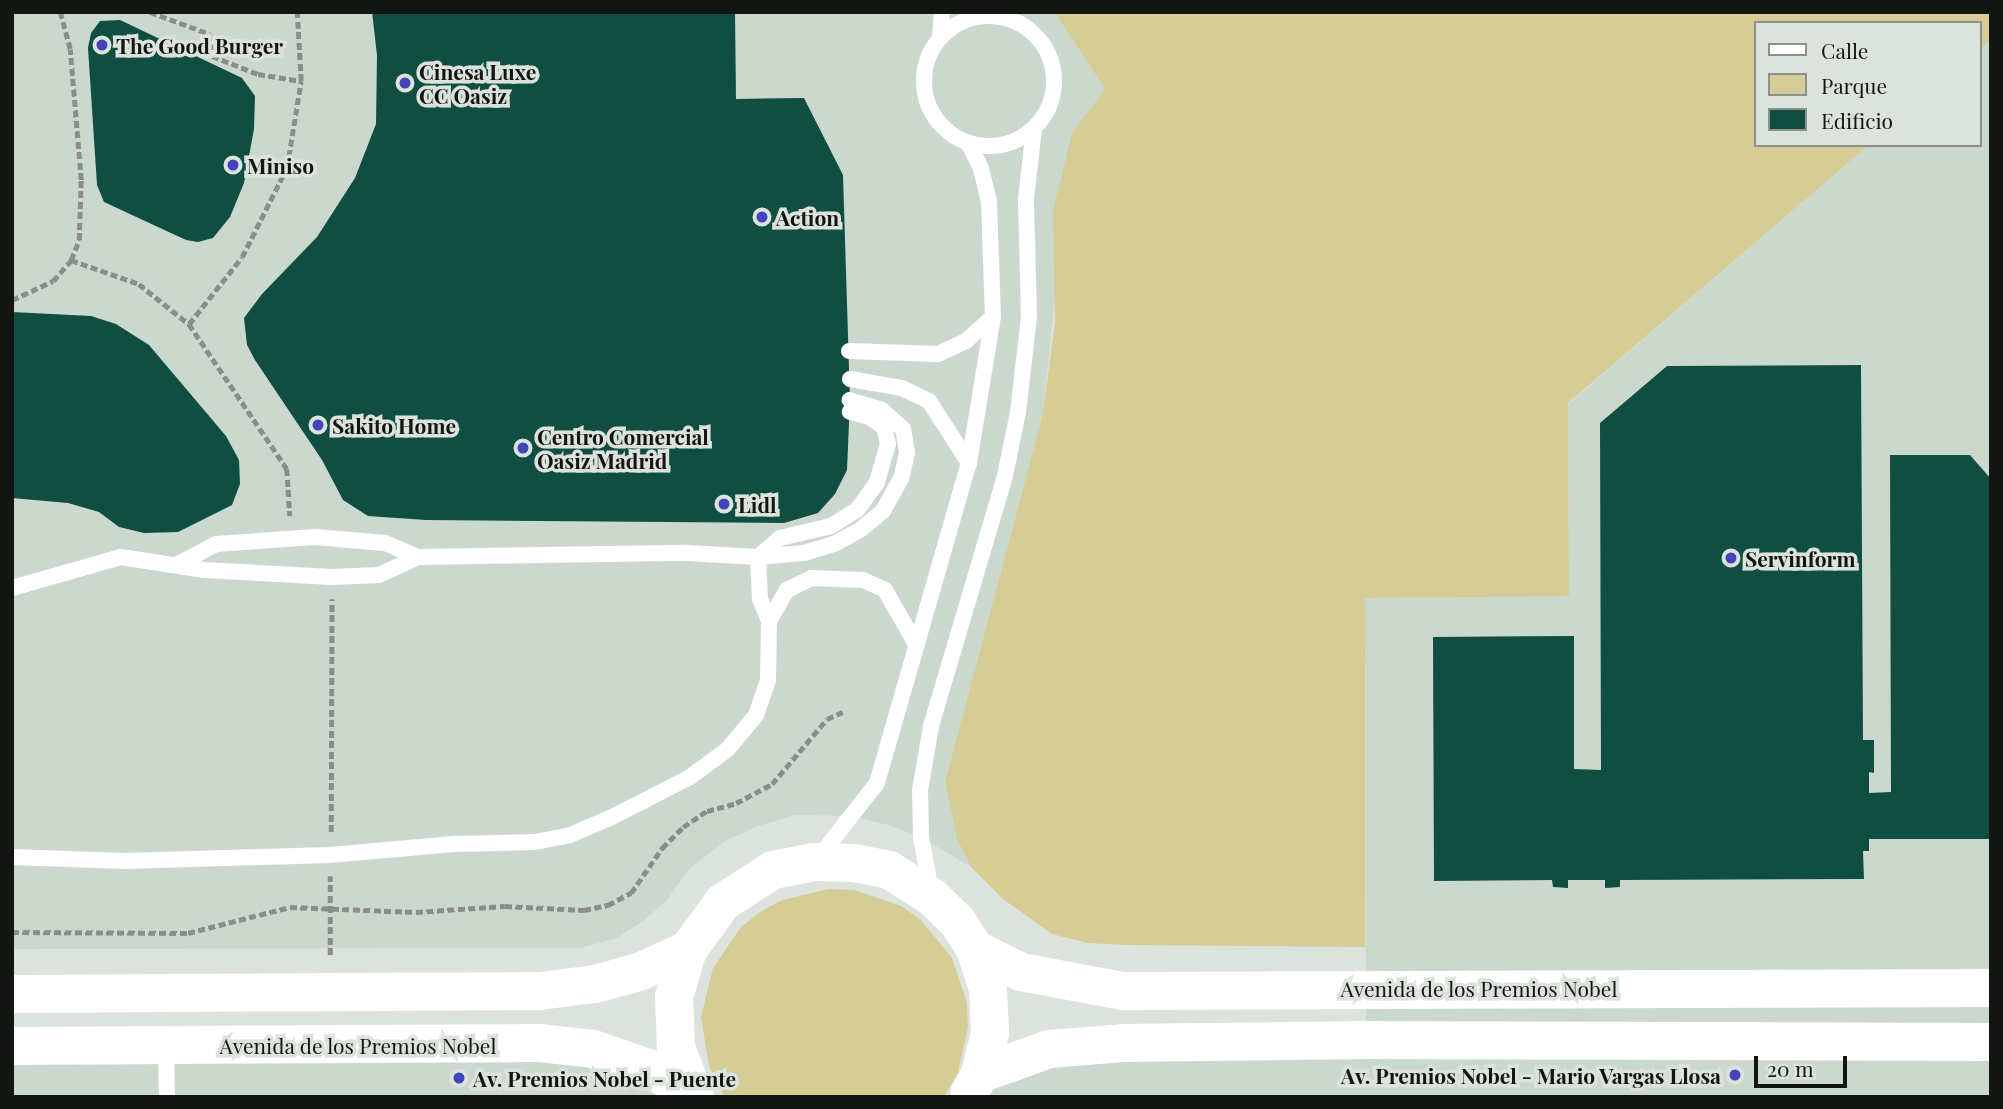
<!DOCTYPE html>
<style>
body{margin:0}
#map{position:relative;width:2003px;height:1109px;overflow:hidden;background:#dce3dd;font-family:"Playfair Display",serif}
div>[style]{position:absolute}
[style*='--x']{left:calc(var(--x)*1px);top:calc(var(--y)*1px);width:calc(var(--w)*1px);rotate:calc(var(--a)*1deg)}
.built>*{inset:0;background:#cbd8cd}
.green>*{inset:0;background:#d5cd95}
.building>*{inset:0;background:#104e42}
.path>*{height:4.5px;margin-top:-2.25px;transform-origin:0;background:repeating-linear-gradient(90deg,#898e8a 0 7px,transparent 0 10.5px)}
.service>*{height:16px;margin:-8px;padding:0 8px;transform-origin:8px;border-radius:8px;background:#fff}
.service>.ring{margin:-8px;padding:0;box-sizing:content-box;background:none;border:16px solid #fff;border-radius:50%}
.tertiary>*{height:38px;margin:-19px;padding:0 19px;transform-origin:19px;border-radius:19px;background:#fff}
.dots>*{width:19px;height:19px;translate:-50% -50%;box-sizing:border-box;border:4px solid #dce3dd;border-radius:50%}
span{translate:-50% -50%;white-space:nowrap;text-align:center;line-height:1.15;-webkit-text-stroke:7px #dce3dd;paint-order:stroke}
.poi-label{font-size:21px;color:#131513;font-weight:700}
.left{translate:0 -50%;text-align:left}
.right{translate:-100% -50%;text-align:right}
.street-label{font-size:21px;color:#131513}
.frame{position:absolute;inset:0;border:14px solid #131513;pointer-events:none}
.legend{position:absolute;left:1754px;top:21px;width:228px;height:126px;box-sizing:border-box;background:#dce3dd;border:2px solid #8c918c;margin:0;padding:9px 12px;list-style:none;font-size:21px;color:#131513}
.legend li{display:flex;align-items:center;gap:14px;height:35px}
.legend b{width:35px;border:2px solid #8c918c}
.scale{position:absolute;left:1754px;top:1056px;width:93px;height:32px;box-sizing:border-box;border:4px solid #131513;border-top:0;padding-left:9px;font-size:21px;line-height:24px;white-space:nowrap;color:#131513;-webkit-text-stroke:5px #dce3dd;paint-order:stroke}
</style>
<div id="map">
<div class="built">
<i style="clip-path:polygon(12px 12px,1054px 12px,1105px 89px,1072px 133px,1043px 413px,945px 782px,957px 839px,971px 867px,921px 837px,888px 825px,852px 816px,796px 815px,758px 826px,725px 841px,690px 868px,667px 900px,643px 921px,617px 938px,580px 948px,12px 949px)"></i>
<i style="clip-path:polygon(1991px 40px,1991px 1097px,968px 1097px,980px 1074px,1366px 1039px,1365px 598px,1569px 595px,1568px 404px,1869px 145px,1980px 145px,1980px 49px)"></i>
<i style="clip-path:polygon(539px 1043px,695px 1097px,12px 1097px,12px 1046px)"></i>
</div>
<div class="green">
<i style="clip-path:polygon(1054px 12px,1991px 12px,1991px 40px,1980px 49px,1980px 23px,1756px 23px,1756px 145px,1869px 145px,1568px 403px,1569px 596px,1365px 598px,1365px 947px,1127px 945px,1087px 943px,1052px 934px,1003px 899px,971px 867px,957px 839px,945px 782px,1043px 413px,1055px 322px,1053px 211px,1072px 133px,1105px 89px)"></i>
<i style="clip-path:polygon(829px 889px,854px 890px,901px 906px,921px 920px,952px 958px,967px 1003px,968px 1027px,958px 1073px,944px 1097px,725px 1097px,720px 1089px,709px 1066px,701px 1017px,713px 968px,741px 927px,760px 912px,782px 900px)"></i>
</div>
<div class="building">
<i style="clip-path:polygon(372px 12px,735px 12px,736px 99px,804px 98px,843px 175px,850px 400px,847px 470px,835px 494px,818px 513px,784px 523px,426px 520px,368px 516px,343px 500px,322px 460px,255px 360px,247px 345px,244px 318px,262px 294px,317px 237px,355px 178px,376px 124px,377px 55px)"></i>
<i style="clip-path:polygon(120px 20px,242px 78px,255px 96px,254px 129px,244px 183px,230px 217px,213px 238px,198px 242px,186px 240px,104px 202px,97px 185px,88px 48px,91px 33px,100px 21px)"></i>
<i style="clip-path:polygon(12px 312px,91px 316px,116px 324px,149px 345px,226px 436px,239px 460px,240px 484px,232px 505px,178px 532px,144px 533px,119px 527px,99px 512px,68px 503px,12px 498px)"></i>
<i style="clip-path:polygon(1861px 365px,1863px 740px,1874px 740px,1874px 773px,1869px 772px,1869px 793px,1891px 792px,1890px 455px,1970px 455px,1991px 479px,1991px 839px,1869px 839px,1869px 851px,1863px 851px,1864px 879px,1620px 880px,1620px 887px,1605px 888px,1605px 880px,1568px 880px,1568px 888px,1553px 887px,1552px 880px,1434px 881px,1433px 637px,1574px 636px,1574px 769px,1601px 770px,1600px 423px,1667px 366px)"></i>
</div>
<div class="path">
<i style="--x:150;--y:12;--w:64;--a:20.1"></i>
<i style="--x:210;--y:34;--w:22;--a:85"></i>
<i style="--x:212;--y:56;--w:49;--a:21.4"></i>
<i style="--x:258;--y:74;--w:44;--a:9.2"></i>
<i style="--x:71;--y:260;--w:72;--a:19.4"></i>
<i style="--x:139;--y:284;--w:64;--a:38.7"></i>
<i style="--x:189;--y:324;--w:175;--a:55.9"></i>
<i style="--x:287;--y:469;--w:47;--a:86.3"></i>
<i style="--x:12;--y:300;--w:45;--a:-24.9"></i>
<i style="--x:53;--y:281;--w:28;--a:-49"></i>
<i style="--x:71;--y:260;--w:22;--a:-68"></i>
<i style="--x:79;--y:240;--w:60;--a:-88.1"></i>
<i style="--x:81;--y:180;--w:131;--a:-94.8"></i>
<i style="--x:70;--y:49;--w:38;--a:-105"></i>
<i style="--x:189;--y:324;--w:85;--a:-51.7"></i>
<i style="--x:242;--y:257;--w:101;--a:-63.4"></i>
<i style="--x:287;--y:167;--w:87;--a:-80.8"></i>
<i style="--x:301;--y:81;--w:69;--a:-93.3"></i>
<i style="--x:331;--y:832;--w:233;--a:-89.8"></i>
<i style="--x:12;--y:932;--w:176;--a:0.3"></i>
<i style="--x:188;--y:933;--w:105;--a:-14.3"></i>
<i style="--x:290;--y:907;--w:126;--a:2.3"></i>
<i style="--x:416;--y:912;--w:89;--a:-3.9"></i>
<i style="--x:505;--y:906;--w:79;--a:2.9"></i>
<i style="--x:584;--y:910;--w:25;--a:-12"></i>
<i style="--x:608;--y:905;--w:26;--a:-28"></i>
<i style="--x:631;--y:893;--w:55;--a:-55.4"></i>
<i style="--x:662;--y:848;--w:30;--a:-45"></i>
<i style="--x:683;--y:827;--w:29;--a:-34"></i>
<i style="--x:707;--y:811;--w:30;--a:-15"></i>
<i style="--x:736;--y:803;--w:41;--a:-27.8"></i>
<i style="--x:772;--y:784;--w:85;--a:-49.8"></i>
<i style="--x:827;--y:719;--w:17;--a:-24"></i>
<i style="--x:330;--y:955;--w:79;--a:-90"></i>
</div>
<div class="service">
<i class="ring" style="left:924px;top:16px;width:114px;height:114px"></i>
<i style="--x:940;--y:38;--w:26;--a:-86"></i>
<i style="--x:849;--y:351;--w:89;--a:1.9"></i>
<i style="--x:938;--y:354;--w:31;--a:-25"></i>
<i style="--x:966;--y:341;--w:36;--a:-42"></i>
<i style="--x:850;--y:379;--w:53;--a:9.8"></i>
<i style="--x:902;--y:388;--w:30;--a:26"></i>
<i style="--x:929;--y:401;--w:74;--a:57.2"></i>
<i style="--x:758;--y:557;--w:29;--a:-41"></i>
<i style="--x:780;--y:538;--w:52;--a:-13.2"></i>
<i style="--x:831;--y:526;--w:31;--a:-32"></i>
<i style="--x:857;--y:510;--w:34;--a:-54"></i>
<i style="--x:877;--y:482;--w:40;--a:-74"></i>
<i style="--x:888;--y:444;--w:17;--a:-103"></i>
<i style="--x:884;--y:427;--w:18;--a:-146"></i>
<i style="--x:869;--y:417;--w:20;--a:-165"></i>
<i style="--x:176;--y:565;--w:45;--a:-27.7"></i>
<i style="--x:216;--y:544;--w:99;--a:-4"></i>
<i style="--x:315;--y:537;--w:70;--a:4.9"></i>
<i style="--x:385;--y:543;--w:36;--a:23"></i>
<i style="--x:12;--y:588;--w:113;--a:-15.9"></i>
<i style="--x:121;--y:557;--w:84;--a:8.9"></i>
<i style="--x:204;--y:570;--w:128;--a:3.1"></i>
<i style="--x:332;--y:577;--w:47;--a:-2.4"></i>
<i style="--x:379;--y:575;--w:43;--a:-24.8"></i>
<i style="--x:418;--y:557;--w:269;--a:-0.9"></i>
<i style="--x:687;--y:553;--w:71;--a:3.2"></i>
<i style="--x:758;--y:557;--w:46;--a:-5"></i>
<i style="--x:804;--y:553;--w:34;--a:-17"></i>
<i style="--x:836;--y:543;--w:29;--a:-29"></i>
<i style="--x:861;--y:529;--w:28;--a:-39"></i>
<i style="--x:883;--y:511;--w:37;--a:-61"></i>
<i style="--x:901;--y:479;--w:27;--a:-77"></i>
<i style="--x:907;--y:453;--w:24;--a:-99"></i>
<i style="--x:903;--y:429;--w:28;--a:-138"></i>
<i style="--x:882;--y:410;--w:34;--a:-163"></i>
<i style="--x:769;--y:621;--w:36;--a:-60"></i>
<i style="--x:787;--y:590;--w:28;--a:-26"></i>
<i style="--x:812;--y:578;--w:51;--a:2.2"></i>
<i style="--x:863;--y:580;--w:24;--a:24"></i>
<i style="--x:885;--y:590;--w:64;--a:60.3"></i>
<i style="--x:12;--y:857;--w:113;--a:2"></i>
<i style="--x:125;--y:861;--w:205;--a:-1.7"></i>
<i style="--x:330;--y:855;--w:124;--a:-5.1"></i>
<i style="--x:454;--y:844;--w:81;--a:-1.4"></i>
<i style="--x:535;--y:842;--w:36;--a:-11"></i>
<i style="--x:570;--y:835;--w:43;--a:-23"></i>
<i style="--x:610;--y:818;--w:90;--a:-27.1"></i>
<i style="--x:690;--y:777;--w:47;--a:-36.4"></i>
<i style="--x:728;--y:749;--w:44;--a:-50.5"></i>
<i style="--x:756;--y:715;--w:37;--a:-71"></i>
<i style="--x:768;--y:680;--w:59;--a:-89"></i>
<i style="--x:769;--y:621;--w:24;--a:-112"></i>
<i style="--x:760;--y:599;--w:42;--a:-92.7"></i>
<i style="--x:819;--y:857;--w:94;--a:-51.9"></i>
<i style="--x:877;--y:783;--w:333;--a:-74"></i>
<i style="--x:969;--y:463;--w:148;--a:-80.7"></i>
<i style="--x:993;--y:317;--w:116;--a:-92"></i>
<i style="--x:989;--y:201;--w:34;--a:-104"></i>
<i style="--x:981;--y:168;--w:28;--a:-117"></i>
<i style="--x:931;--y:891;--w:55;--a:-100.5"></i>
<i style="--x:921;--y:837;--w:47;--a:-91.2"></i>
<i style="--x:920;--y:790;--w:65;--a:-80.2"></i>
<i style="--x:931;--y:726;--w:261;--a:-73.5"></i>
<i style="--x:1005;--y:476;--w:65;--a:-78.5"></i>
<i style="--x:1018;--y:412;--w:96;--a:-83.4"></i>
<i style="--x:1029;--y:317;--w:118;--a:-91.5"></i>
<i style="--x:1026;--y:199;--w:70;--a:-83.5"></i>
<i style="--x:166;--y:1046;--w:51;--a:88.9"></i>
</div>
<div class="tertiary">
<i style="--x:975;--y:949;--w:51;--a:26.6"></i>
<i style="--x:1021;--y:972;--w:104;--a:10.6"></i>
<i style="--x:1123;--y:991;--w:868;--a:-0.2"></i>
<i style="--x:12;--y:994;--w:528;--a:-0.33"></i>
<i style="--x:540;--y:991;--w:55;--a:-7.3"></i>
<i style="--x:595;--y:984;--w:46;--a:-15.3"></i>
<i style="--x:639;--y:972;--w:54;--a:-24.2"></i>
<i style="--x:12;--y:1046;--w:527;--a:-0.33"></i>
<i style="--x:539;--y:1043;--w:54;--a:6.3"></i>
<i style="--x:593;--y:1049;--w:58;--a:19.1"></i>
<i style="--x:648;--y:1068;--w:52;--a:30"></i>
<i style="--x:980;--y:1074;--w:73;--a:-19.9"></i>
<i style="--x:1049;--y:1049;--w:74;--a:-4.6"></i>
<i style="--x:1123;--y:1043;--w:243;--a:-0.7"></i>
<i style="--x:1366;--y:1040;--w:625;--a:0.18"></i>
<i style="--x:695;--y:1097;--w:53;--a:-110.8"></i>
<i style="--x:676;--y:1047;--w:50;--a:-92.3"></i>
<i style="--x:674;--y:997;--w:49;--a:-73.4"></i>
<i style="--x:688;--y:950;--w:59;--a:-53.9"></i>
<i style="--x:723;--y:902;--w:59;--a:-32.6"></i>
<i style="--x:773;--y:870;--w:42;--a:-11"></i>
<i style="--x:814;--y:862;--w:40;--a:1.4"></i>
<i style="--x:854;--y:863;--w:36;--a:11"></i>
<i style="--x:889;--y:870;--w:51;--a:32.1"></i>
<i style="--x:932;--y:897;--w:35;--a:44"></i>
<i style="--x:957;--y:921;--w:33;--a:57"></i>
<i style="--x:975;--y:949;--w:42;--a:72"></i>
<i style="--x:988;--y:989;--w:44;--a:87.4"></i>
<i style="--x:990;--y:1033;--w:42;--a:103.7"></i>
<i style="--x:980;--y:1074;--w:21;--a:119"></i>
</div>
<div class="dots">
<i style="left:102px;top:45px;background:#4244b9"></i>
<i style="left:405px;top:83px;background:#4244b9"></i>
<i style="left:233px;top:165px;background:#4244b9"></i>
<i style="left:762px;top:217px;background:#4244b9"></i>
<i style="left:318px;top:425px;background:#4244b9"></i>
<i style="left:523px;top:448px;background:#4244b9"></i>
<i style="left:724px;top:504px;background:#4244b9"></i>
<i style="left:1731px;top:558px;background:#4244b9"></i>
<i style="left:1735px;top:1075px;background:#4244b9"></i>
<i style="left:459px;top:1078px;background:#4244b9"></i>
</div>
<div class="poi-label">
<span class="left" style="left:116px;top:45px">The Good Burger</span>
<span class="left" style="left:419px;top:83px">Cinesa Luxe<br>CC Oasiz</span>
<span class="left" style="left:247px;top:165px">Miniso</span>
<span class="left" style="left:776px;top:217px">Action</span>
<span class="left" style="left:332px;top:425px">Sakito Home</span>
<span class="left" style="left:537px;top:448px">Centro Comercial<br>Oasiz Madrid</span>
<span class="left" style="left:738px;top:504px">Lidl</span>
<span class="left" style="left:1745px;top:558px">Servinform</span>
<span class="right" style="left:1721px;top:1075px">Av. Premios Nobel - Mario Vargas Llosa</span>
<span class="left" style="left:473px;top:1078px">Av. Premios Nobel - Puente</span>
</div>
<div class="street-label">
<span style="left:1479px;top:988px">Avenida de los Premios Nobel</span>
<span style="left:358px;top:1045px">Avenida de los Premios Nobel</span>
</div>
<div class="frame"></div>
<ul class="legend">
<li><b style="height:9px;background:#fff"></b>Calle</li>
<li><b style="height:19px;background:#d5cd95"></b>Parque</li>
<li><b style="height:19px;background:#104e42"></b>Edificio</li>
</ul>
<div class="scale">20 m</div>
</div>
